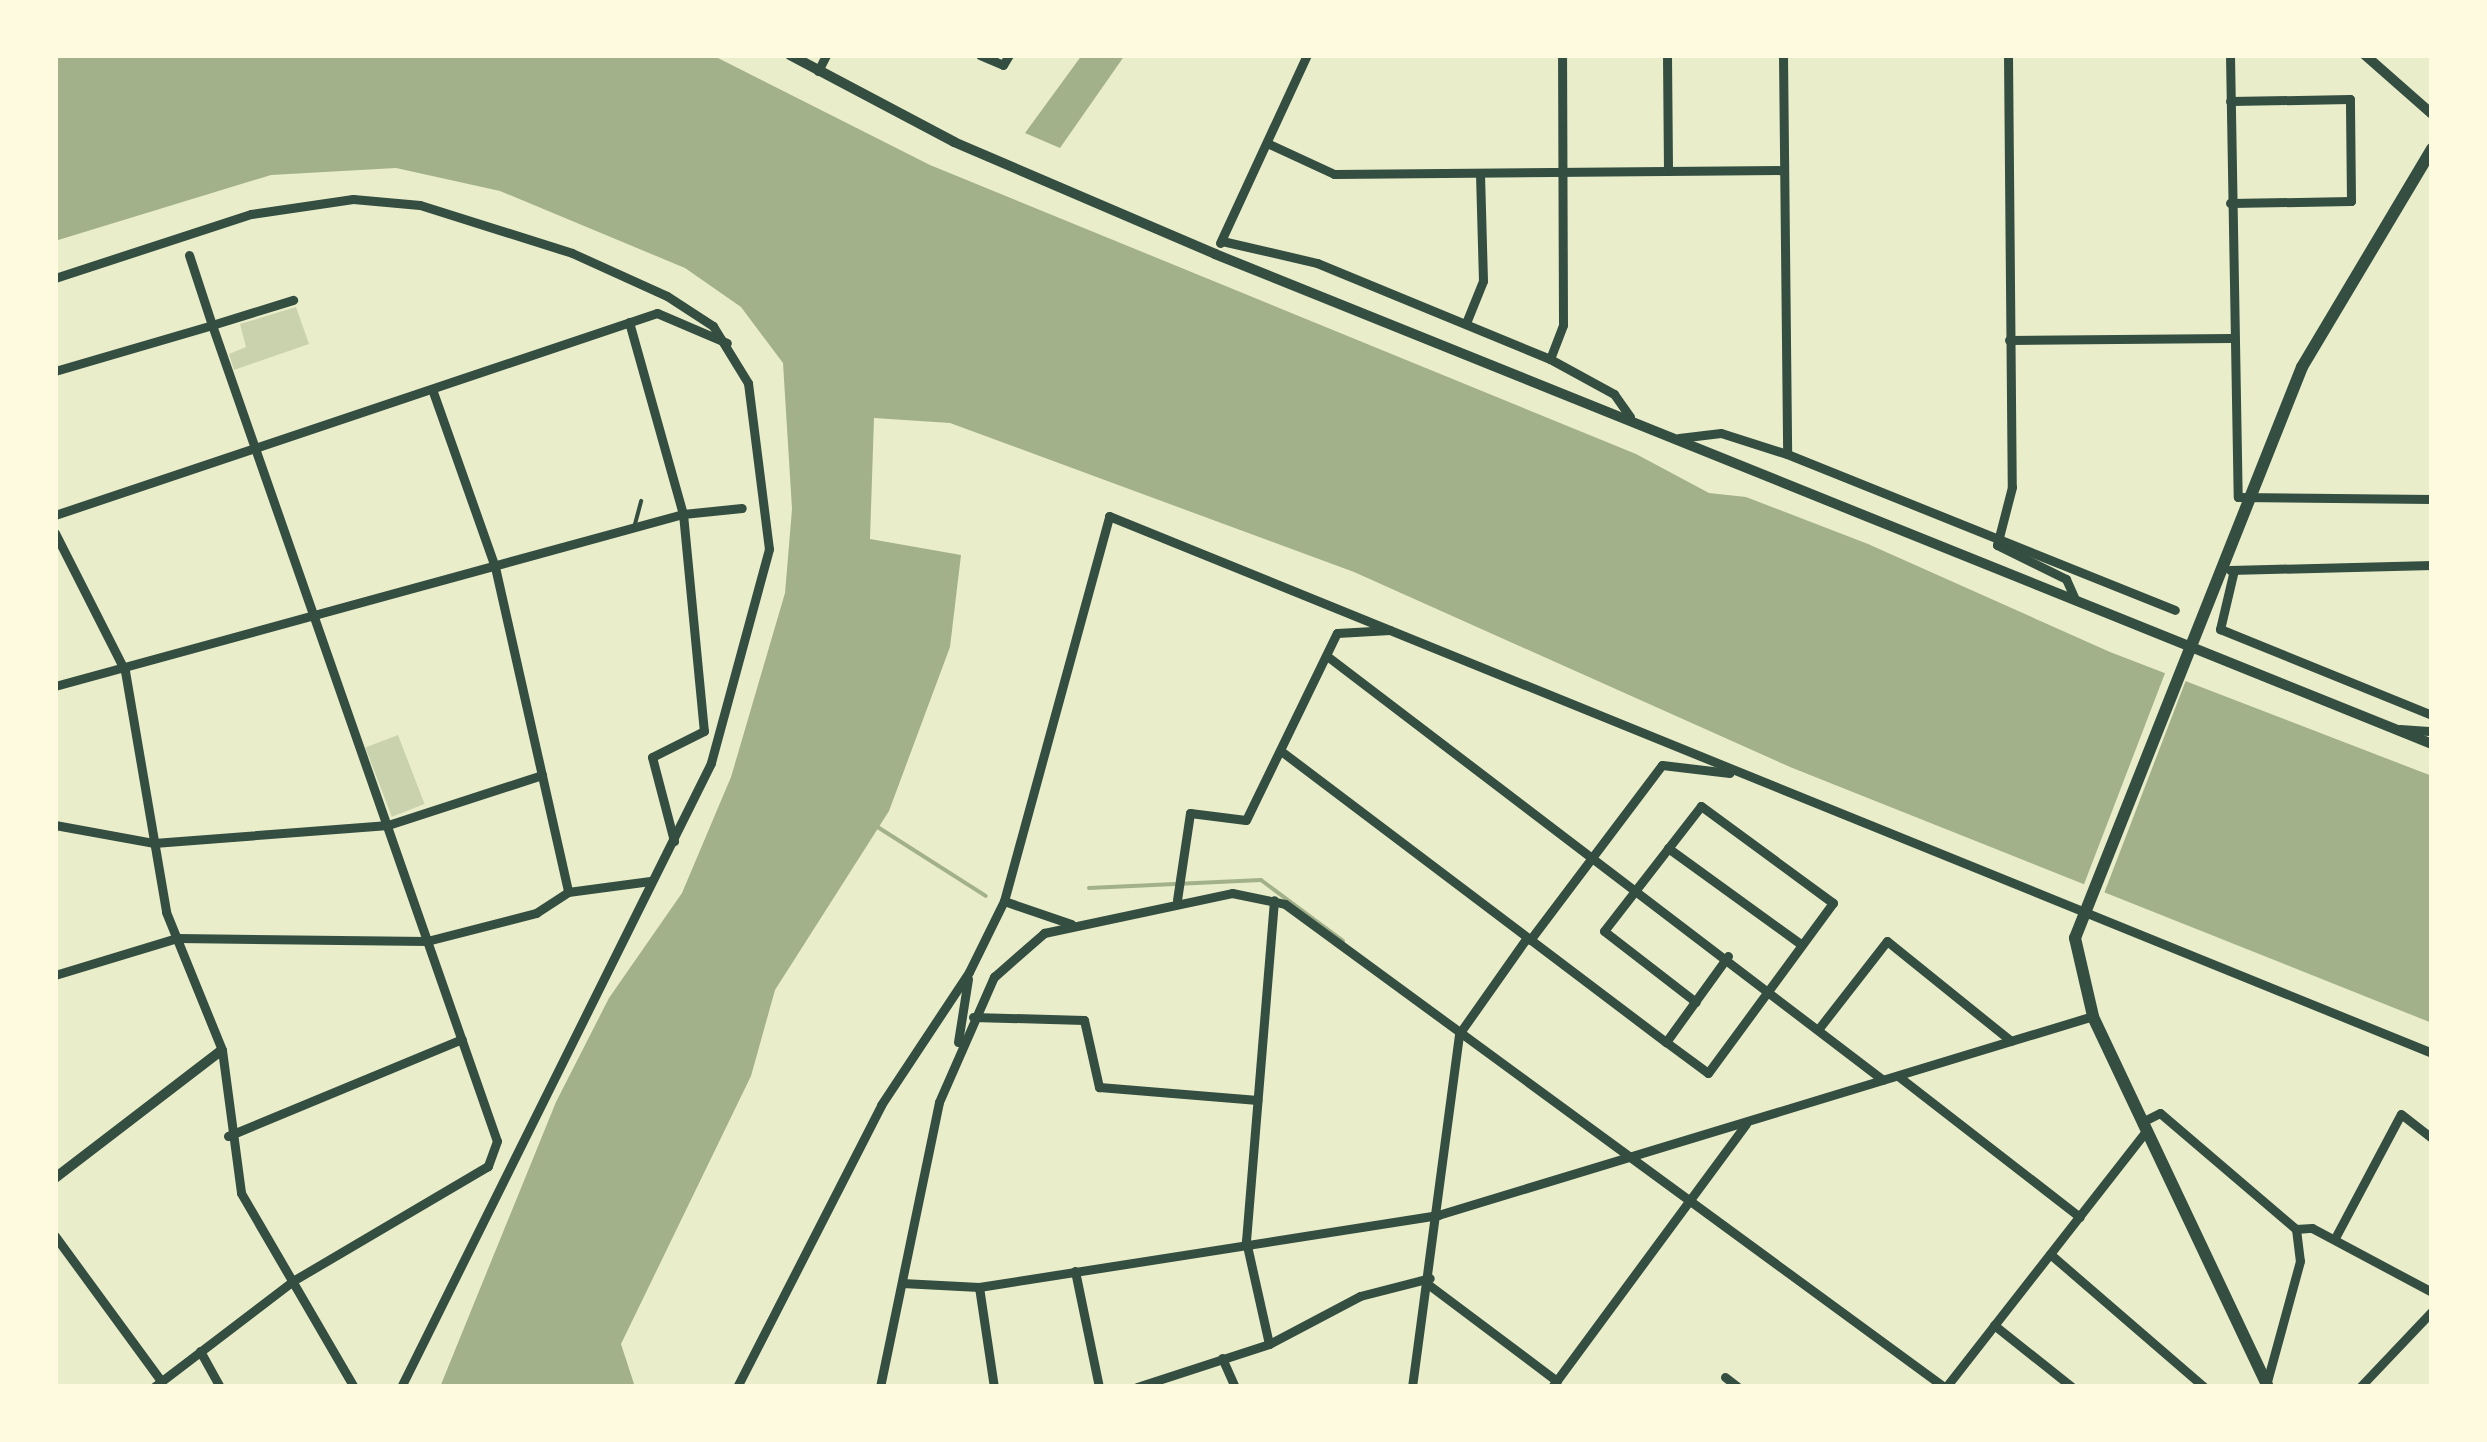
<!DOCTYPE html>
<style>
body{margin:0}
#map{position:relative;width:2487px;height:1442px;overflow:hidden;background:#e9edc9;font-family:"Asap Condensed",sans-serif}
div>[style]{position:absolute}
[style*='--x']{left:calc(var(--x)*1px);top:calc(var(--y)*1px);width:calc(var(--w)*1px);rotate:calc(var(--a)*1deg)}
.green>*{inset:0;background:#cad2ad;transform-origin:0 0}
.water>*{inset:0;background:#a3b18a}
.pier>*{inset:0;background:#e9edc9;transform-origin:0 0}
.stream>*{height:4px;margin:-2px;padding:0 2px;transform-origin:2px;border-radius:2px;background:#a3b18a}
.service>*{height:4px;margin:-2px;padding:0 2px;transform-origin:2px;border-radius:2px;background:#344e41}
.minor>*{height:9px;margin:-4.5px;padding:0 4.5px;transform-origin:4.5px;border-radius:4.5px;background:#344e41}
.tertiary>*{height:10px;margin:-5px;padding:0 5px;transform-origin:5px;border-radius:5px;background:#344e41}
.primary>*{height:12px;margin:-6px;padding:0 6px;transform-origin:6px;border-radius:6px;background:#344e41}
span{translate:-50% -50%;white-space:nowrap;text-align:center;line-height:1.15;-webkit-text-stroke:9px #fefae0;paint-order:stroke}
.frame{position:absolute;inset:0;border:58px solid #fefae0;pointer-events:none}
</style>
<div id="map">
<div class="green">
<i style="clip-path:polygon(296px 307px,309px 344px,234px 370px,229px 354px,246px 347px,240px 324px)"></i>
<i style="left:398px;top:735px;width:74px;height:35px;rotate:69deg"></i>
</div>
<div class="water">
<i style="clip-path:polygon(55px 55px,712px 55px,930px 165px,1636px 454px,1709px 493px,1746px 497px,1868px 544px,2110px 652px,2432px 776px,2432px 1023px,1790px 767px,1354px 572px,950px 423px,874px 418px,870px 539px,961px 555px,950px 647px,889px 811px,775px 990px,751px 1076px,621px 1344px,635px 1387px,440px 1387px,556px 1102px,609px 998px,682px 893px,731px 777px,785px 593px,792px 509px,783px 363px,741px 307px,685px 268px,500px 191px,396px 168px,271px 175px,55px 241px)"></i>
<i style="clip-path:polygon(1082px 55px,1125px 55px,1060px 148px,1025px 133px)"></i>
</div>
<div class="pier">
<i style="left:2167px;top:668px;width:22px;height:234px;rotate:21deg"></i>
</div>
<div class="stream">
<i style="--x:876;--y:826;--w:130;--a:32.5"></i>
<i style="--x:1089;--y:888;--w:172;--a:-2.7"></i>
<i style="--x:1261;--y:880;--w:102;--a:36.6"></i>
</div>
<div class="service">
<i style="--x:635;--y:524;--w:24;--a:-75"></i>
</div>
<div class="minor">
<i style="--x:980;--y:55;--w:25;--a:23"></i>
<i style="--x:1003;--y:65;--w:12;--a:-59"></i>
<i style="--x:1667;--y:55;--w:116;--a:89.5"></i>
<i style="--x:1783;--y:55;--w:399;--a:89.4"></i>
<i style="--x:2008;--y:55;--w:432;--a:89.5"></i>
<i style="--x:2012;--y:487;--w:60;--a:104.5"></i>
<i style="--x:1997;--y:545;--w:77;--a:26.2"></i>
<i style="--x:2066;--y:579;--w:20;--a:66"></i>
<i style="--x:2230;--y:55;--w:442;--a:89"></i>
<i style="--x:2238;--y:497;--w:194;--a:0.6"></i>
<i style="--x:818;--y:71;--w:18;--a:-63"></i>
<i style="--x:1267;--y:143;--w:74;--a:24.8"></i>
<i style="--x:1334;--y:174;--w:449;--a:-0.5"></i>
<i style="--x:2230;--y:203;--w:121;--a:-0.9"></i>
<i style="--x:2351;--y:201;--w:102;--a:-90.6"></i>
<i style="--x:2350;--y:99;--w:120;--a:179"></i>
<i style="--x:1222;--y:241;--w:98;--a:13"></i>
<i style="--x:1317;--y:263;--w:252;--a:22.4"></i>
<i style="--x:1550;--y:359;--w:73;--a:28.7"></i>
<i style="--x:1614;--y:394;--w:28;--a:55"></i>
<i style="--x:1220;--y:243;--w:207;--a:-65.2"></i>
<i style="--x:189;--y:255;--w:74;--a:71.8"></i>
<i style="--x:212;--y:325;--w:85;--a:-17.2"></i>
<i style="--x:55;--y:278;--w:206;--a:-18.1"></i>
<i style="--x:251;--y:214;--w:103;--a:-8.4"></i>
<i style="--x:353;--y:199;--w:67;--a:5.1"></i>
<i style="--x:420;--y:205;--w:159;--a:17.5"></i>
<i style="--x:572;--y:253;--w:104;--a:24.4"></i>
<i style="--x:667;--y:296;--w:55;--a:33.1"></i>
<i style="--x:713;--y:326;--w:67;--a:58.4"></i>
<i style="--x:748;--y:383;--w:167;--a:82.8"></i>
<i style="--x:769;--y:549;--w:222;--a:105.2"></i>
<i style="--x:711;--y:763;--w:697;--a:116.42"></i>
<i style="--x:629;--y:322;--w:199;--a:74.3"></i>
<i style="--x:683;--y:514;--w:218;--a:84.5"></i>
<i style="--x:704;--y:731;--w:58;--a:153.4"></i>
<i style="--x:652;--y:757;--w:87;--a:75.3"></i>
<i style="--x:1466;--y:323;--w:45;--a:-68"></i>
<i style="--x:1483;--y:281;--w:108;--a:-91.6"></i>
<i style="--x:2009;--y:340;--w:223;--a:-0.5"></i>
<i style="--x:1550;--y:359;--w:36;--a:-69"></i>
<i style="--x:1563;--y:325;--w:270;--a:-90.2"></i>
<i style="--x:55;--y:371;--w:164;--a:-16.3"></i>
<i style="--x:212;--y:325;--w:864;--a:70.75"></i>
<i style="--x:497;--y:1141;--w:27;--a:110"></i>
<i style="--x:488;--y:1166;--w:226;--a:149.5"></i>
<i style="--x:293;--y:1281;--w:175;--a:142.7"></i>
<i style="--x:432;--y:389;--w:189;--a:70.5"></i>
<i style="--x:495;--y:567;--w:333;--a:77.3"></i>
<i style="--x:568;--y:892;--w:83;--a:-7.6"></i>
<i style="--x:1679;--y:438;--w:42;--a:-6.8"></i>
<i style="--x:1721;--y:433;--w:69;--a:17.7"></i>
<i style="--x:1787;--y:454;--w:418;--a:21.9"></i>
<i style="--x:55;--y:515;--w:635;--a:-18.55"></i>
<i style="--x:657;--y:313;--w:76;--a:23.2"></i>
<i style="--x:55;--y:533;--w:155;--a:63.1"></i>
<i style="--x:125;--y:671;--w:244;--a:80.3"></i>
<i style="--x:166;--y:912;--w:149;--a:67.9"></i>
<i style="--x:222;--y:1050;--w:144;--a:82.4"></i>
<i style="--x:241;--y:1193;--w:225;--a:59.8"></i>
<i style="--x:2230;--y:570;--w:202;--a:-1.4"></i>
<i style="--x:2234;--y:570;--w:61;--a:103.3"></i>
<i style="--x:2220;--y:629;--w:229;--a:22.1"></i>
<i style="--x:1327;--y:656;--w:699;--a:37.33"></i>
<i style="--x:55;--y:686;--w:651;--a:-15.32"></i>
<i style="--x:683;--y:514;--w:59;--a:-5.8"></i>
<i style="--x:2400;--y:729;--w:32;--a:4"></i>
<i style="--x:1281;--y:751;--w:483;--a:37.1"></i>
<i style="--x:1666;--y:1042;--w:106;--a:-54.2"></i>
<i style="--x:55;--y:825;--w:101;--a:10.3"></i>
<i style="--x:154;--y:843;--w:235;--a:-4.4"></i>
<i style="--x:388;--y:825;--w:162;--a:-18"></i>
<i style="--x:1668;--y:848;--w:165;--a:35.9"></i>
<i style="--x:1177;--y:900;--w:88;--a:-81.5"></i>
<i style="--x:1190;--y:813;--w:56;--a:7.1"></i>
<i style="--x:1246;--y:820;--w:208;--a:-64.1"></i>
<i style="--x:1337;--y:633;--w:53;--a:-3.2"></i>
<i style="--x:1004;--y:901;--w:71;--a:18.9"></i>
<i style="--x:1530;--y:940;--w:219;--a:-53"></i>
<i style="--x:1662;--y:765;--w:68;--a:6.7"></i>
<i style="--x:55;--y:975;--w:127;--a:-16.9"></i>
<i style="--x:177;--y:938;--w:250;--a:0.7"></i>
<i style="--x:427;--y:941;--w:113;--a:-14.4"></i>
<i style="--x:536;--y:913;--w:38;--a:-33"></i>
<i style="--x:973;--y:1017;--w:111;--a:1.5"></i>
<i style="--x:1084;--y:1020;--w:69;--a:77.4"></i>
<i style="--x:1099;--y:1087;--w:159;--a:4.7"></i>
<i style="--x:1820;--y:1027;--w:109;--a:-52.1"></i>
<i style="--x:1887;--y:941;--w:159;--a:38.9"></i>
<i style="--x:958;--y:1042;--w:64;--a:-81"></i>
<i style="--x:1666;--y:1042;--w:52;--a:36.4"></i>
<i style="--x:1708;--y:1073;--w:211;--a:-53.7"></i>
<i style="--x:1833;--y:903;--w:164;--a:-143.7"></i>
<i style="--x:1701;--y:806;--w:158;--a:127.8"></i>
<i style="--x:1604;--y:931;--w:116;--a:37.7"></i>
<i style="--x:1898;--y:1076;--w:230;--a:37.8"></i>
<i style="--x:2142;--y:1122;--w:20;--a:-27"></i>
<i style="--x:2160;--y:1113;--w:179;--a:40.5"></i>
<i style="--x:2296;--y:1229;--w:32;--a:83"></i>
<i style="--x:2300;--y:1261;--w:129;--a:105.3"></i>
<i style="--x:228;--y:1136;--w:253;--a:-22.5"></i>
<i style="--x:2296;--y:1229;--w:16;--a:-4"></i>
<i style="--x:2312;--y:1228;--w:136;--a:28.1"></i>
<i style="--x:55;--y:1236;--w:180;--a:53.8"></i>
<i style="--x:2335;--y:1238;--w:140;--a:-62"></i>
<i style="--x:2401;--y:1114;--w:39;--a:38"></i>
<i style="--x:2050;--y:1254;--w:203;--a:40.8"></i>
<i style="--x:1075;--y:1271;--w:118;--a:78.3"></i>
<i style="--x:902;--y:1283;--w:77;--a:3"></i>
<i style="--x:979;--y:1287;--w:465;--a:-8.9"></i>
<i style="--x:1438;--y:1215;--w:685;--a:-16.9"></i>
<i style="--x:1429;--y:1285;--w:160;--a:36.9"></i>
<i style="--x:979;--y:1287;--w:101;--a:81.5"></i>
<i style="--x:1994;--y:1325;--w:100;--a:38.5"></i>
<i style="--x:1269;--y:1344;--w:106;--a:-102.6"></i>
<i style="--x:1246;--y:1241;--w:342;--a:-85.3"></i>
<i style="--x:200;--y:1351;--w:41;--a:60.9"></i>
<i style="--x:1222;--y:1358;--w:32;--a:66"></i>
<i style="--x:1725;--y:1377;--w:16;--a:38"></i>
<i style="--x:737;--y:1387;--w:317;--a:-62.9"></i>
<i style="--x:881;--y:1105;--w:159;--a:-56.5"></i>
<i style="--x:969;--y:972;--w:79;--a:-63.8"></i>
<i style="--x:1004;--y:901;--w:399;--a:-74.7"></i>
<i style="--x:1109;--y:516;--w:1428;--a:22.09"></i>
<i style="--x:880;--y:1387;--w:291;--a:-78.3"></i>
<i style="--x:939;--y:1102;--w:137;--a:-66.3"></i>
<i style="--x:994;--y:977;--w:67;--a:-41.3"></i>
<i style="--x:1044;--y:933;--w:192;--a:-12"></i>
<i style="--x:1232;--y:893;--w:54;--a:11.7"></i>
<i style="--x:1285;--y:904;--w:817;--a:36.24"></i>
<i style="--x:1137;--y:1387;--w:139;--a:-18"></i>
<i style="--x:1269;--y:1344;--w:103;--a:-27.8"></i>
<i style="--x:1360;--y:1296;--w:72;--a:-14.4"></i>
<i style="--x:1412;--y:1387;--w:356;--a:-82.4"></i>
<i style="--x:1459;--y:1034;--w:116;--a:-54.8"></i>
<i style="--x:1552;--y:1387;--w:327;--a:-53.6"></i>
<i style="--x:1946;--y:1387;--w:325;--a:-52"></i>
<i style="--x:2360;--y:1387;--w:105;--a:-46.5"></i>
</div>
<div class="tertiary">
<i style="--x:790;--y:55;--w:186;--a:27.9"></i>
<i style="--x:954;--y:142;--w:284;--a:23.2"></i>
<i style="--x:1215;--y:254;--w:1312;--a:21.93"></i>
<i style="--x:2365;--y:55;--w:89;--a:41.4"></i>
<i style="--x:55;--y:1178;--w:210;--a:-37.5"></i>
</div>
<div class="primary">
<i style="--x:2268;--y:1387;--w:410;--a:-115.3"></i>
<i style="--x:2093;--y:1016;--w:80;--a:-103"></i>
<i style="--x:2075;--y:938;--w:614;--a:-68.32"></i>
<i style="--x:2302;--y:367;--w:254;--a:-59.2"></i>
</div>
<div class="frame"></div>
</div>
